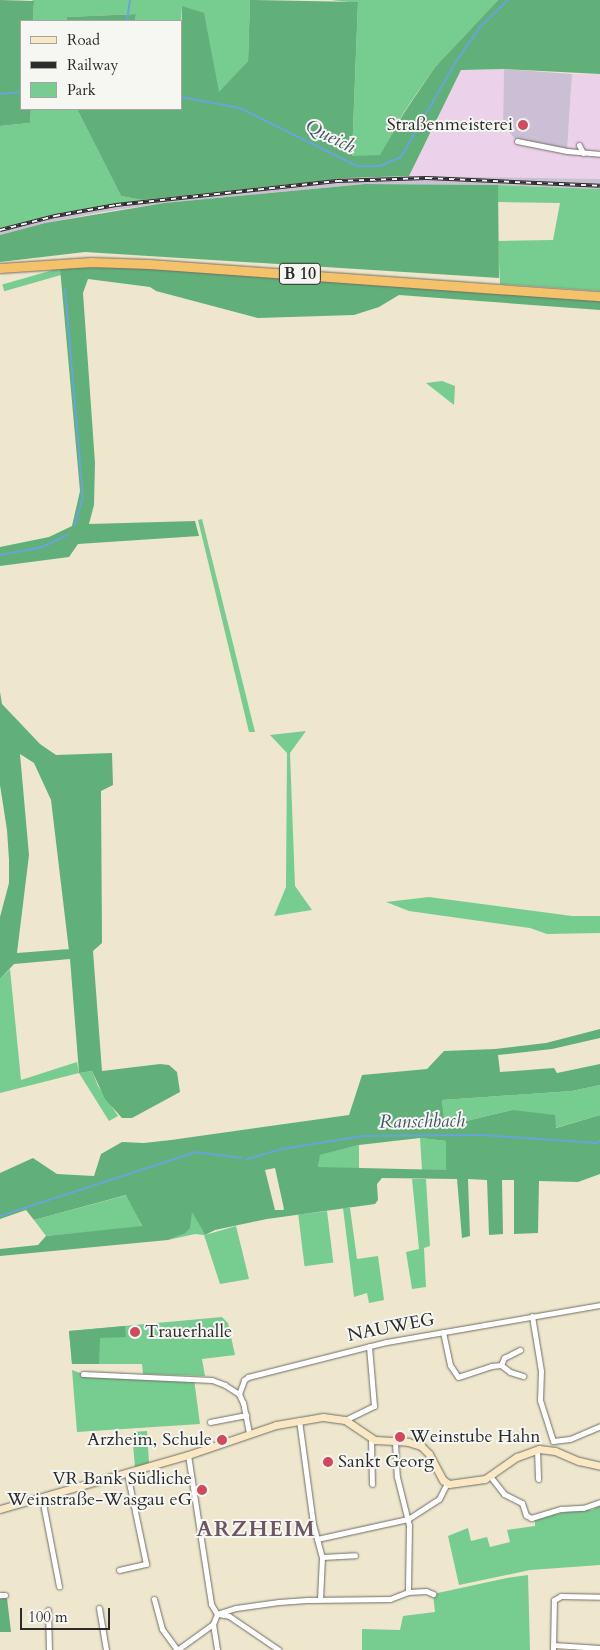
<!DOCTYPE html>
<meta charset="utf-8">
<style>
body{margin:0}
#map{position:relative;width:600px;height:1650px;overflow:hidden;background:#eee7ce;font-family:Cardo,serif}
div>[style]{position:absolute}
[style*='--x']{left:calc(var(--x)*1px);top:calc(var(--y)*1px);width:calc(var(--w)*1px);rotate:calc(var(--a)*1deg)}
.built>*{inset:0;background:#ecd1ea}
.industrial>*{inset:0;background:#cbbfd5}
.green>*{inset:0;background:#77cc90;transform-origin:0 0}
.forest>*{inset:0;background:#61b07a}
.stream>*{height:2px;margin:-1px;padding:0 1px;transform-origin:1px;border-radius:1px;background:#67a5d9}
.roads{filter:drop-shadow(0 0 1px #6f6d64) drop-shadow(0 0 1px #6f6d64)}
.street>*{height:5px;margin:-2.5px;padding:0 2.5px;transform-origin:2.5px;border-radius:2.5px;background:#fff}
.secondary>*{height:7px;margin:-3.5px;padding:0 3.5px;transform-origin:3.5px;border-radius:3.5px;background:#fae7c3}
.highway>*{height:9px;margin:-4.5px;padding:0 4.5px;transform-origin:4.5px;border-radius:4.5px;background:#f3c26a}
.rail>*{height:4px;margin-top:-2px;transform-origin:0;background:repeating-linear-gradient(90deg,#f6f6f2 0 5.5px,#2b2b2b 0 11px);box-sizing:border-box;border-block:1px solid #2b2b2b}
.dots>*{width:14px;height:14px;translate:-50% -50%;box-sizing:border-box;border:2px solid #f6f6f2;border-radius:50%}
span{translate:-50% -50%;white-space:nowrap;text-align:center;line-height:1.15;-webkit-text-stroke:4px #f6f6f2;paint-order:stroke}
.shield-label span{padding:1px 4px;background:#f6f6f2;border:1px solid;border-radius:4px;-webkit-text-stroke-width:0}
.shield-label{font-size:16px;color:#2b2b2b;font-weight:700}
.poi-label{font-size:18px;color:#2b2b2b}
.right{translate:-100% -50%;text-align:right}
.left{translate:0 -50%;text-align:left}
.street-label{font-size:18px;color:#2b2b2b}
.water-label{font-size:19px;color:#405668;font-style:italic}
.district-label{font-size:22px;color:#6d5561;font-weight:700;letter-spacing:1px}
.legend{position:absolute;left:20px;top:20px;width:162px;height:90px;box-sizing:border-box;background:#f6f6f2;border:1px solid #a5a5a2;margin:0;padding:6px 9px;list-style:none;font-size:15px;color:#2b2b2b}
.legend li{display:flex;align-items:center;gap:10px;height:25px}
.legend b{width:25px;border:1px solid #a5a5a2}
.scale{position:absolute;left:20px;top:1608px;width:90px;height:22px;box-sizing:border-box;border:2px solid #2b2b2b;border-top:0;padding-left:6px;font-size:15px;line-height:18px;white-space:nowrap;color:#2b2b2b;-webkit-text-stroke:4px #f6f6f2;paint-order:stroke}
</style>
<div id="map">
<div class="built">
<i style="clip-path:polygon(504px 69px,503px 126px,509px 134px,567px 151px,572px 74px,600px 74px,600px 179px,409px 176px,461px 70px)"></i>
</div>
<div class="industrial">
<i style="clip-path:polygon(504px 69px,572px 74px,567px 151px,517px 141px,503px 126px)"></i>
<i style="clip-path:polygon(409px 176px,600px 179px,600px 189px,498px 185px,365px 184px,164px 203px,103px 212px,45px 223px,0 235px,0 228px,65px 212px,142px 200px,349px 178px)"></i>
</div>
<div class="green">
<i style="clip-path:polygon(32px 0,250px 0,248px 61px,219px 93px,182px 6px,181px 22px,135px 21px,136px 14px,67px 17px,67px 21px,33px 21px,34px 2px)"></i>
<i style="clip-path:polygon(331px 0,498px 0,435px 67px,404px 112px,380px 156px,352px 156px,358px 3px)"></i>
<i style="clip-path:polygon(31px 109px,77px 109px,121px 196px,142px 200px,65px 212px,0 228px,0 126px,30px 123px)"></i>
<i style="clip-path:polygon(498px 185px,600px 189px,600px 291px,500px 284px,498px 241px,553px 240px,560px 203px,498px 202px)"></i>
<i style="left:60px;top:268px;width:7px;height:60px;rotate:74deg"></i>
<i style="clip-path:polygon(442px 381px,455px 386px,454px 405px,426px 383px)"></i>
<i style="clip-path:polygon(202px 519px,255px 732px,249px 732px,198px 520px)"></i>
<i style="clip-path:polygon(306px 731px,290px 753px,295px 886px,312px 910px,274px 916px,286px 887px,287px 753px,270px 735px)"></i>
<i style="clip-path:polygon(429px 897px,572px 916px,600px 916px,600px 933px,547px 934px,530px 928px,409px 911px,386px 902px)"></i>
<i style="clip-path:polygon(10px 969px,21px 1080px,77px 1062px,79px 1073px,0 1093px,0 979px)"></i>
<i style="clip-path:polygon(92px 1071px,98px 1086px,118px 1116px,109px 1121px,79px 1073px)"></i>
<i style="clip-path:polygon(600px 1085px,600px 1115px,555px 1128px,512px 1110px,445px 1126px,442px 1100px,572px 1091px)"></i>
<i style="clip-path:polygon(420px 1138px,446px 1141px,446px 1170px,422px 1170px)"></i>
<i style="clip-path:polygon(359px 1145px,359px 1170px,318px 1168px,319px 1155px)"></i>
<i style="clip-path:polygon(412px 1179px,426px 1179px,430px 1246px,424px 1248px,426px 1287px,412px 1289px,406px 1252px,419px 1249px)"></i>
<i style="clip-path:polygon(127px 1195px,142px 1227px,46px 1236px,34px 1220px)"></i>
<i style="clip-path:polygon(343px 1208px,350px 1208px,357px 1259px,378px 1256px,384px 1300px,369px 1303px,367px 1293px,354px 1297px)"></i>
<i style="clip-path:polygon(192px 1211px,205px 1235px,236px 1226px,249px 1279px,220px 1284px,204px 1235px,195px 1234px,168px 1240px,184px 1234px)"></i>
<i style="left:327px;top:1211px;width:52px;height:29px;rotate:83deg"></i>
<i style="clip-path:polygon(222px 1317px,228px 1323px,235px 1355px,202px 1359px,205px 1376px,143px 1374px,142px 1364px,72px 1364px,69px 1331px)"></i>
<i style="clip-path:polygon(72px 1370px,83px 1374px,194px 1379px,200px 1424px,77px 1432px)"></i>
<i style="clip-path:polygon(147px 1431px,149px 1463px,135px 1468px,132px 1432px)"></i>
<i style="clip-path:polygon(600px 1505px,600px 1565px,530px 1570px,459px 1585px,448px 1536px,468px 1528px,471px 1541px,487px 1537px,490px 1547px,510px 1542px,507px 1530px,535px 1526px,535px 1519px,574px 1510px,592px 1510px)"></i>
<i style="clip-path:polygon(528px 1575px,530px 1650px,362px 1650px,362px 1629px,400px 1630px,403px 1616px,435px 1612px,433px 1594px,507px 1578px)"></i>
</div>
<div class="forest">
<i style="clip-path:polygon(0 0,34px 1px,33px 21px,21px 21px,21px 109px,31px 109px,30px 123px,0 126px)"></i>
<i style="clip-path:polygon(250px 0,358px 2px,352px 156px,380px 155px,404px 113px,435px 67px,498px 0,600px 0,600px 74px,504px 69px,461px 70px,409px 176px,349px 178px,142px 200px,121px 196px,77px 109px,181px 109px,182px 6px,204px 13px,219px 92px,248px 61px)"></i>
<i style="clip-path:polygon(136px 14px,135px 21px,67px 21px,67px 17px)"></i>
<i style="clip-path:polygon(365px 184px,498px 185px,499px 278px,85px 252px,0 262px,0 235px,45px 223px,164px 203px)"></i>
<i style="clip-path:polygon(129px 267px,339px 280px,600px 300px,600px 310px,399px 295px,379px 307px,354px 315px,258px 318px,156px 291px,150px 287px,88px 279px,83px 293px,95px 463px,94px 505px,89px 524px,195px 521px,199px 536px,78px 544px,69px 557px,0 566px,0 547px,49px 537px,72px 526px,80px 491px,60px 268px)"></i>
<i style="clip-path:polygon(evenodd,0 692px,2px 704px,40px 744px,56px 755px,112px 753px,113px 785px,101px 791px,102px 943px,93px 951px,102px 1071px,160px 1064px,169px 1065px,177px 1072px,180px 1092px,132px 1118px,122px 1118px,105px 1099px,92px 1071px,79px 1073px,70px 959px,14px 964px,0 979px,0 917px,9px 883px,9px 860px,7px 830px,0 785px,0 692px,20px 754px,34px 763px,51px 800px,69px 951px,69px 949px,17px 953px,29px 855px,20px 754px)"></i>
<i style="clip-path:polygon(evenodd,600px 1029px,600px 1038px,552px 1049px,498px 1055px,500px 1072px,554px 1068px,557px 1073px,600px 1064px,600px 1085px,572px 1091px,442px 1100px,445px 1126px,512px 1110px,555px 1115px,556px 1128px,600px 1115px,600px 1174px,578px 1182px,539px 1181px,538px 1233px,514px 1234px,514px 1180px,502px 1180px,503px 1234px,489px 1235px,487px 1180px,468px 1179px,470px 1236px,462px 1238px,457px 1179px,382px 1178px,377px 1184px,378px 1200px,375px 1204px,267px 1219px,215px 1230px,205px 1235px,192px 1212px,190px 1228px,184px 1234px,168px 1240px,0 1256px,0 1249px,38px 1245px,46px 1236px,142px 1226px,126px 1195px,34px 1220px,26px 1210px,0 1219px,0 1173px,33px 1158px,57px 1174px,94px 1176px,101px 1154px,122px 1142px,144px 1143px,171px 1140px,349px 1115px,362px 1075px,427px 1069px,444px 1051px,495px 1049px,546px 1043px,600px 1029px,420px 1138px,446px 1141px,446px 1170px,318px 1167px,320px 1155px,359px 1145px,420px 1138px,600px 1029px,275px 1168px,284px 1209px,283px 1210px,275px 1210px,265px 1170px,275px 1168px)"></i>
<i style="clip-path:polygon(125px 1326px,126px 1337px,100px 1338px,99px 1364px,72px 1364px,69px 1331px)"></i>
<i style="clip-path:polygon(7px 1598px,11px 1632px,0 1632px,0 1599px)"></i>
</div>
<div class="stream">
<i style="--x:127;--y:21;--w:21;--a:-82"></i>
<i style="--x:0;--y:94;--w:21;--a:-5"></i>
<i style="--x:181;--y:97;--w:60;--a:10.6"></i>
<i style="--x:240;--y:108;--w:131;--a:26.4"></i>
<i style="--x:357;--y:166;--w:23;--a:0"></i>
<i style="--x:380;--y:166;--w:23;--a:-23"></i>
<i style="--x:401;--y:157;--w:112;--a:-60"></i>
<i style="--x:457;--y:60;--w:39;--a:-55"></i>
<i style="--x:479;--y:28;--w:40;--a:-44"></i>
<i style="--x:65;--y:288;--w:210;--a:85.1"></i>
<i style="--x:83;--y:497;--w:29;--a:106"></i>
<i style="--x:0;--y:555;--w:44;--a:-10.5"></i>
<i style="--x:43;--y:547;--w:28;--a:-27"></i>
<i style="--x:247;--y:1159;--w:36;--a:-16"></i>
<i style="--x:282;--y:1149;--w:82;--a:-9.1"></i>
<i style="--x:363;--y:1136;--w:120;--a:-0.5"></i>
<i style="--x:483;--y:1135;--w:114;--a:4"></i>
<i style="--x:597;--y:1143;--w:4;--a:-34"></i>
<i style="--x:0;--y:1216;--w:206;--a:-18.1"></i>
<i style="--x:196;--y:1152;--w:46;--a:7.4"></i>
</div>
<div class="roads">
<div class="street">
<i style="--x:517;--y:141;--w:51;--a:11.3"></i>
<i style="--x:567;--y:151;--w:33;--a:5"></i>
<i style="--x:579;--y:145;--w:9;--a:63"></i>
<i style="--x:532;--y:1316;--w:56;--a:80.7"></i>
<i style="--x:541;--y:1371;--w:29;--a:92"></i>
<i style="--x:540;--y:1400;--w:43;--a:72.4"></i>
<i style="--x:443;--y:1332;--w:34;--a:78"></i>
<i style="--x:450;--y:1365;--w:14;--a:56"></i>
<i style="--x:458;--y:1377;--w:35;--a:-18"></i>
<i style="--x:491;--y:1366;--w:10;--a:-6"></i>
<i style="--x:501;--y:1365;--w:8;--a:-67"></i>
<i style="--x:504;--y:1358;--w:18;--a:-27"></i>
<i style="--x:501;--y:1365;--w:11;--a:38"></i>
<i style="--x:510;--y:1372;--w:14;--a:17"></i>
<i style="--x:83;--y:1374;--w:129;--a:2.7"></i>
<i style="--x:212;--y:1380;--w:14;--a:21"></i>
<i style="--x:225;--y:1385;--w:17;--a:33"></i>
<i style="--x:299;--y:1420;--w:105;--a:82.3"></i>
<i style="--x:313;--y:1524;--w:34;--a:75"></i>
<i style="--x:322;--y:1557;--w:42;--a:92.7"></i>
<i style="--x:345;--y:1420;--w:32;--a:-26"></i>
<i style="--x:374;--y:1406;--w:60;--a:-94.8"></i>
<i style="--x:210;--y:1422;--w:37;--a:-11"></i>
<i style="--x:249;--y:1433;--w:31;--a:-101"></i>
<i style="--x:243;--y:1403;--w:10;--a:-114"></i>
<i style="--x:239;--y:1394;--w:15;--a:-70"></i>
<i style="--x:244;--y:1380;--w:5;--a:-37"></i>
<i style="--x:248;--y:1377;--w:142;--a:-14.2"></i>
<i style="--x:386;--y:1342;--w:217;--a:-9.8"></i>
<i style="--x:371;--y:1438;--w:46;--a:88.8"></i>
<i style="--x:553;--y:1441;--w:17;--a:-7"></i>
<i style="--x:570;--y:1439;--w:33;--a:-23"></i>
<i style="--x:395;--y:1442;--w:35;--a:87"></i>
<i style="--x:397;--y:1477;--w:49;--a:76"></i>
<i style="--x:409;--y:1525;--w:67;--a:90.9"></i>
<i style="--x:408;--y:1592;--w:18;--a:-3"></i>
<i style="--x:426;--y:1591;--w:8;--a:23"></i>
<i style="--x:537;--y:1449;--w:30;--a:88"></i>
<i style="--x:188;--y:1455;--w:151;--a:81.2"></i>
<i style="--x:211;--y:1604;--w:12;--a:59"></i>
<i style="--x:490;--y:1476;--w:23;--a:52"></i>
<i style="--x:504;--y:1494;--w:20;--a:27"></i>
<i style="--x:522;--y:1503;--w:13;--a:72"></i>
<i style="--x:526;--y:1515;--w:6;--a:31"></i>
<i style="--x:531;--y:1518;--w:31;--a:-17"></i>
<i style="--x:561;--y:1509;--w:22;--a:-3"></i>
<i style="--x:583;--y:1508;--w:18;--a:-19"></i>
<i style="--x:42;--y:1498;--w:90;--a:79.1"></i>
<i style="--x:317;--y:1539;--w:93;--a:-12.4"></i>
<i style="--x:408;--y:1519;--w:37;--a:-33"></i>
<i style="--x:439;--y:1499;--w:18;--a:-63"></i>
<i style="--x:322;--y:1557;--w:33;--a:-3"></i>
<i style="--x:119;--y:1570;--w:28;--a:-13"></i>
<i style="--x:146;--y:1564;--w:93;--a:-101.8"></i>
<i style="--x:0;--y:1595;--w:5;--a:0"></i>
<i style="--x:154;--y:1599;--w:31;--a:75"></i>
<i style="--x:162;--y:1629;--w:26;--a:54"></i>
<i style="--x:99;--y:1608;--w:43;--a:80.5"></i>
<i style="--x:48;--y:1610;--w:40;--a:88.6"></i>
<i style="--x:217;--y:1614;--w:20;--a:-18"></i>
<i style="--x:236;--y:1608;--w:43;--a:-7.9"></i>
<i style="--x:279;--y:1602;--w:31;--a:-4"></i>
<i style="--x:310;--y:1600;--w:80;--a:-0.7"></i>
<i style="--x:390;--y:1599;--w:19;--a:-21"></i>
<i style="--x:218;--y:1614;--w:11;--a:10"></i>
<i style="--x:229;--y:1616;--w:60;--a:34.2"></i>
<i style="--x:213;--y:1624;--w:26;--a:81"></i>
<i style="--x:553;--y:1645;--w:47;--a:3.7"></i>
<i style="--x:177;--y:1650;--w:44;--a:-35.8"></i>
<i style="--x:213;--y:1624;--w:11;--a:-68"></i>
<i style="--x:553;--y:1650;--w:50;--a:-88.9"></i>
<i style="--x:554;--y:1600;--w:8;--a:-30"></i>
<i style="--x:561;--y:1596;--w:39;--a:1"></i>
</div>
<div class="secondary">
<i style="--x:0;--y:1509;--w:196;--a:-16"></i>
<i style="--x:188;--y:1455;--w:93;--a:-18.8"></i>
<i style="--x:276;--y:1425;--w:48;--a:-9.7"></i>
<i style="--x:323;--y:1417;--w:22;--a:8"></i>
<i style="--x:345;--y:1420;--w:36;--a:34"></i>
<i style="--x:375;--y:1440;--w:33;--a:3"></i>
<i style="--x:408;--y:1442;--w:14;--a:17"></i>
<i style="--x:421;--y:1446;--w:11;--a:45"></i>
<i style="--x:429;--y:1454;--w:30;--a:62"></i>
<i style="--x:443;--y:1480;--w:7;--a:34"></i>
<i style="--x:449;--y:1484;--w:36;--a:-8"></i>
<i style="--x:485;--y:1479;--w:39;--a:-35"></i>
<i style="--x:517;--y:1457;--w:23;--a:-20"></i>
<i style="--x:539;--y:1449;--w:16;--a:7"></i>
<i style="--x:555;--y:1451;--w:26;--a:23"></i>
<i style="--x:579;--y:1461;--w:22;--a:13"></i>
</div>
<div class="highway">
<i style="--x:0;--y:268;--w:91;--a:-3.8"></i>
<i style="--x:91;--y:262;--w:58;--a:2"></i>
<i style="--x:149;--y:264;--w:452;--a:4.1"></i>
</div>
</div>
<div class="rail">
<i style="--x:0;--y:230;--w:57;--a:-14.3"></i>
<i style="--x:55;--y:216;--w:62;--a:-10.2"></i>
<i style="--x:116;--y:205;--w:222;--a:-6.2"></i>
<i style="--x:337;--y:181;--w:90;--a:-1.9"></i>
<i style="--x:427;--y:178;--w:173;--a:2.6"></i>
</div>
<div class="dots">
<i style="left:523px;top:125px;background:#d1495b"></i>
<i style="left:135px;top:1332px;background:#d1495b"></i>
<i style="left:400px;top:1437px;background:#d1495b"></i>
<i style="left:222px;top:1440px;background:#d1495b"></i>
<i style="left:328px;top:1462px;background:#d1495b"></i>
<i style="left:202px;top:1490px;background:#d1495b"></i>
</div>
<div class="shield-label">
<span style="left:300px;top:274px">B 10</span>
</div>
<div class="poi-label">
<span class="right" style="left:513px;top:125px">Straßenmeisterei</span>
<span class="left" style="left:145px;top:1332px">Trauerhalle</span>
<span class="left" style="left:410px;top:1437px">Weinstube Hahn</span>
<span class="right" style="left:212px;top:1440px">Arzheim, Schule</span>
<span class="left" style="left:338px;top:1462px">Sankt Georg</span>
<span class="right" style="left:192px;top:1490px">VR Bank Südliche<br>Weinstraße-Wasgau eG</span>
</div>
<div class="street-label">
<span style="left:391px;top:1328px;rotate:-11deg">NAUWEG</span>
</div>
<div class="water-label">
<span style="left:330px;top:137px;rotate:26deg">Queich</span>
<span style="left:422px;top:1122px;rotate:-1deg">Ranschbach</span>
</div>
<div class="district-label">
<span style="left:256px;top:1530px">ARZHEIM</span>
</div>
<ul class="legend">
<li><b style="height:6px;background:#fae7c3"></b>Road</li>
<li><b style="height:6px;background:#2b2b2b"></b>Railway</li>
<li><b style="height:14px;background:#77cc90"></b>Park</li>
</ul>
<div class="scale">100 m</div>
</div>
